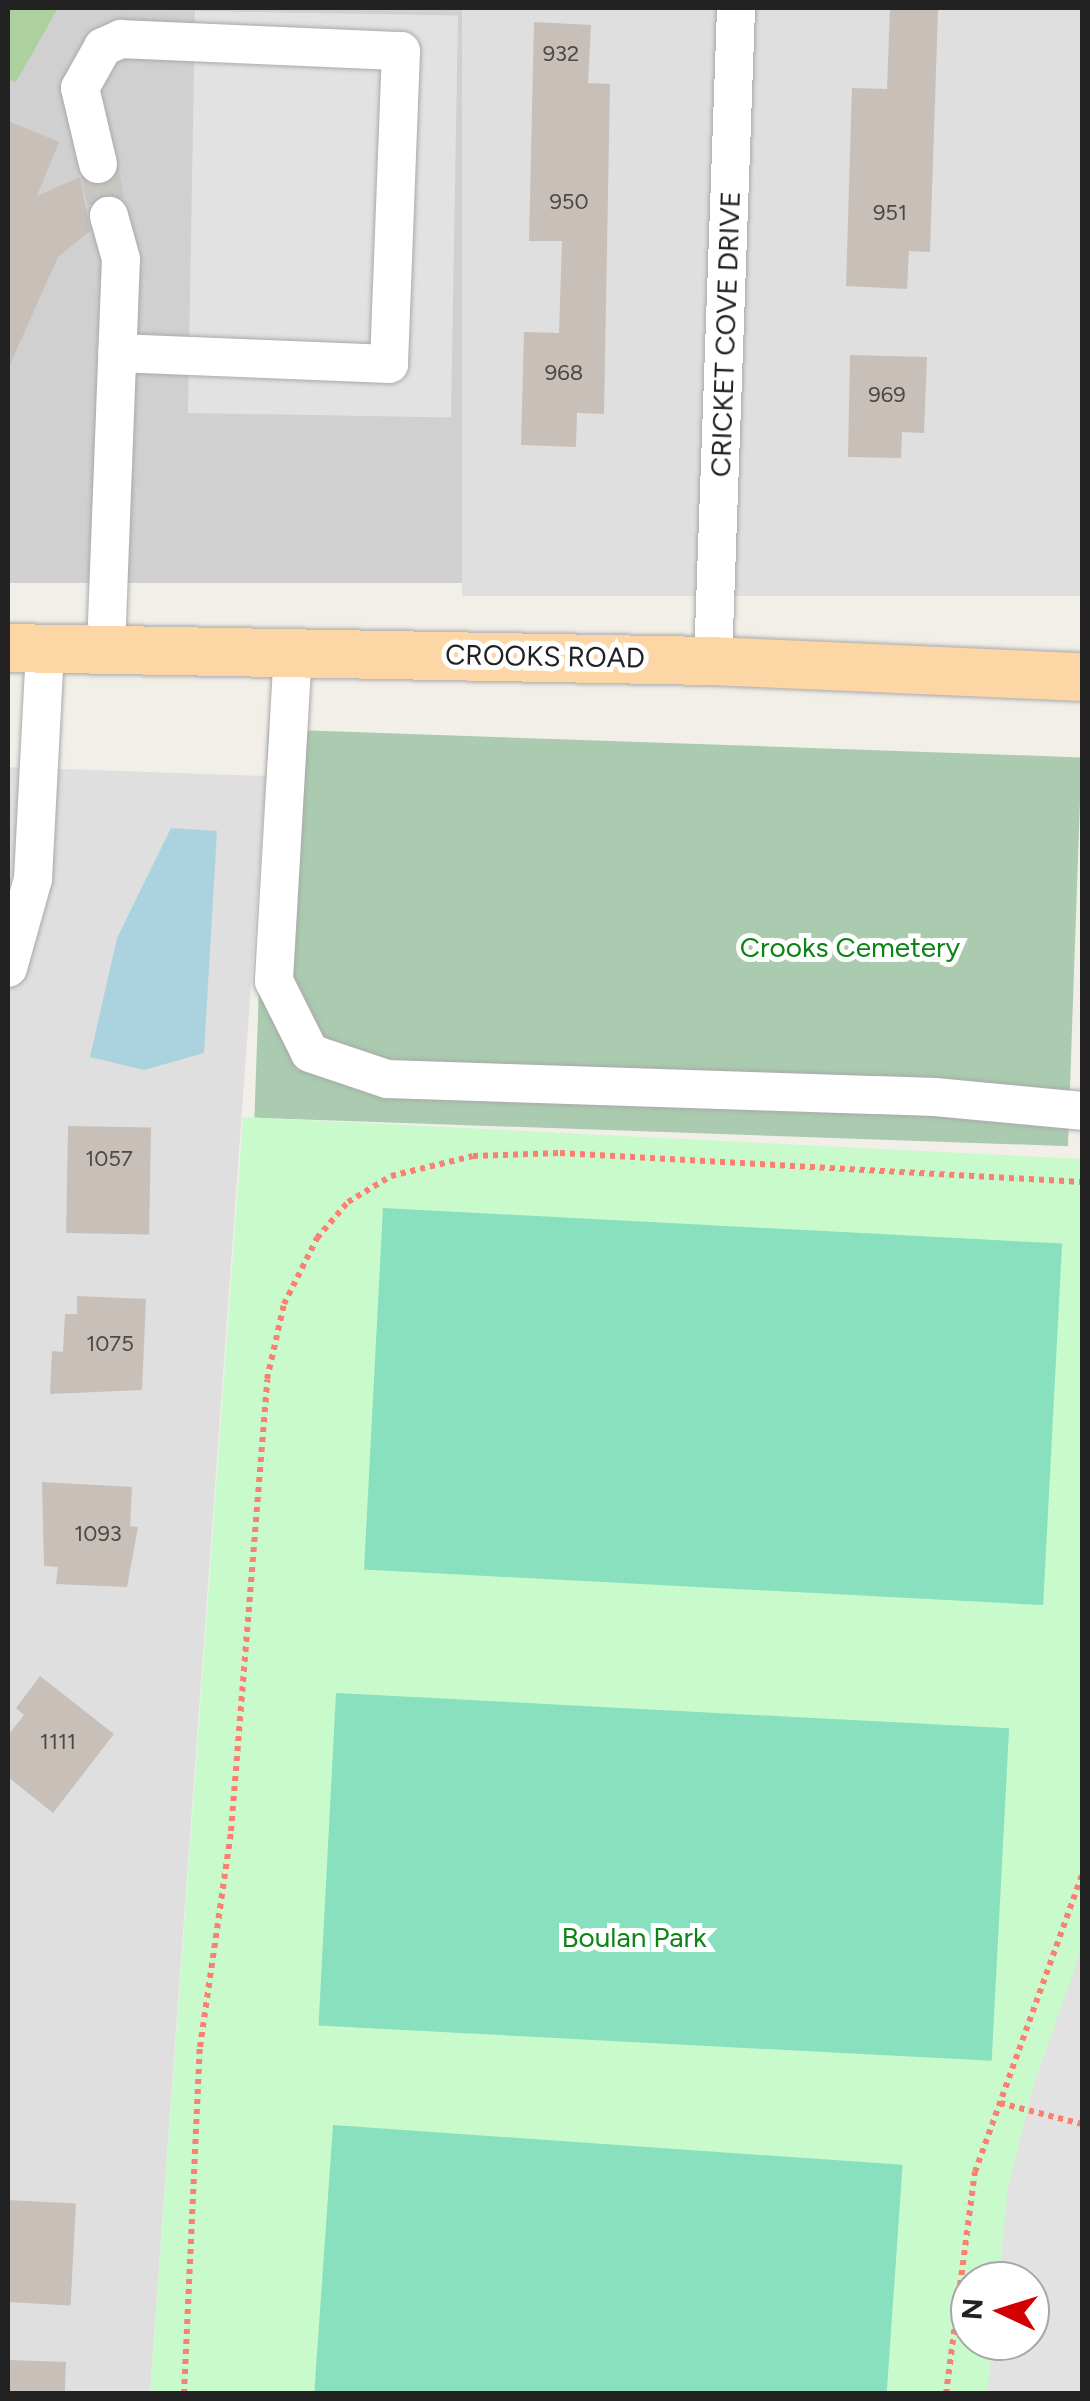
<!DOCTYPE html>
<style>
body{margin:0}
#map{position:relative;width:1090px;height:2401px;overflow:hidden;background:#f2efe9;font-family:Figtree,sans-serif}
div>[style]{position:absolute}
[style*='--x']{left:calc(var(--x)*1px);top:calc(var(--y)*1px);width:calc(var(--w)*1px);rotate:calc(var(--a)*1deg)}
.residential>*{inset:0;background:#e0dfdf;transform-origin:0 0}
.religious>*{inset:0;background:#d0d0d0;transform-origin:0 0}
.forest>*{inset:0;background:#add19e}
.cemetery>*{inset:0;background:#aacbaf;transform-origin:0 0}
.park>*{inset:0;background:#c8facc}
.pitch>*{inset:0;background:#88e0be;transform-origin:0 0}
.parking>*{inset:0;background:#e2e2e2;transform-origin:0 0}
.water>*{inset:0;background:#aad3df}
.building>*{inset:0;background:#c7bfb8;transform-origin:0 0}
.minor-tunnel>*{height:38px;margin-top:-19px;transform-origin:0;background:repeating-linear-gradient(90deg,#c8c6c1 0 38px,transparent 0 57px)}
.path>*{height:6px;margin-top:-3px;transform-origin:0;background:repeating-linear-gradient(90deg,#fa8072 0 5px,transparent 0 10px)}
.roads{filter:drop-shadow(0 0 2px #a9a9a9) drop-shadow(0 0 2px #a9a9a9)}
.minor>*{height:38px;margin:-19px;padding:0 19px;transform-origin:19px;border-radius:19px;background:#fff}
.major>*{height:48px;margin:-24px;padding:0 24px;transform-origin:24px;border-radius:24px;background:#fcd6a4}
span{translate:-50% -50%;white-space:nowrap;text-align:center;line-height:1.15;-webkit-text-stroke:10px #fff;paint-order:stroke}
.number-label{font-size:22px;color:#4b4948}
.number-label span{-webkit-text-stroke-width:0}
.street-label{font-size:28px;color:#222}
.park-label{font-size:28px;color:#0c8416}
.frame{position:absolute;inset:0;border:10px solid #222;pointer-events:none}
.north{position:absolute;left:950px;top:2261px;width:100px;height:100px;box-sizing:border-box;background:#fff;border:2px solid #a7a7a7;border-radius:50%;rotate:274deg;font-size:28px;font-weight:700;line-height:40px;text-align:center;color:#222}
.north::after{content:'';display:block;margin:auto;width:35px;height:45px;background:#d40000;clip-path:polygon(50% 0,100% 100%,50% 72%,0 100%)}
</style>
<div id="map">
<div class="residential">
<i style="left:462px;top:8px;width:620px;height:588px"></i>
<i style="clip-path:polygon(8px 767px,266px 776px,150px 2393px,8px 2394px)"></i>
</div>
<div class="religious">
<i style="left:8px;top:8px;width:454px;height:575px"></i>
</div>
<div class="forest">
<i style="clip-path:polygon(8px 8px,58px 8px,16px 82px,8px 80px)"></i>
</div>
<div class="cemetery">
<i style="left:268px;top:729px;width:814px;height:389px;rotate:2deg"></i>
</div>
<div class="park">
<i style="clip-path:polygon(evenodd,243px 1117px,1082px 1159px,1082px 2393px,150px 2394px,243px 1117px,970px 2281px,1030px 2281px,1030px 2341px,970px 2341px,970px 2281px)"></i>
</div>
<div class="pitch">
<i style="left:383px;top:1208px;width:680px;height:362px;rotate:3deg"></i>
<i style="left:336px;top:1693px;width:674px;height:333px;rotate:3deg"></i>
<i style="left:333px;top:2125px;width:571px;height:268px;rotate:4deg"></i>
</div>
<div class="parking">
<i style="left:195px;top:11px;width:263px;height:402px;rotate:1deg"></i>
<i style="clip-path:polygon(1082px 1947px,1082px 2393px,987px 2393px,993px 2341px,1030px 2341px,1030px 2281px,999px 2281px,1008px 2186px,1033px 2088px)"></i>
</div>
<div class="water">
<i style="clip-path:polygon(171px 828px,217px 831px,204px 1053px,144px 1070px,90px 1057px,117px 938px)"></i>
</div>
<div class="building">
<i style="clip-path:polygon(890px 8px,938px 10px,930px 252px,909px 251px,907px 289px,846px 286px,852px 88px,887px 89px)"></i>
<i style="clip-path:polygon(534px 22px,591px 25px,588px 83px,610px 84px,604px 414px,577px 413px,576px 447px,521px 445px,524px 332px,559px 333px,562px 241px,529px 241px)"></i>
<i style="clip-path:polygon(8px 121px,59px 142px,37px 196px,80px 177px,90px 231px,58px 257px,8px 369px)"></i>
<i style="clip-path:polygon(850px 355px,927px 357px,924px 433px,902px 432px,901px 458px,848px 457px)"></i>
<i style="left:68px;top:1126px;width:83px;height:107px;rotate:1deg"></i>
<i style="clip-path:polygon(77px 1296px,146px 1299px,142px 1390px,50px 1394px,52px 1351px,63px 1352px,65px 1314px,77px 1314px)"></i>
<i style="clip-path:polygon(42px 1482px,132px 1487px,130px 1526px,138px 1527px,127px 1587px,56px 1584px,58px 1567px,44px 1566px)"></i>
<i style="clip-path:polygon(40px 1676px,114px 1734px,53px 1813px,8px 1777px,8px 1735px,24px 1715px,16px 1708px)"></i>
<i style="left:8px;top:2200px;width:68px;height:102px;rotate:3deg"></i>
<i style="left:8px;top:2360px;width:58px;height:34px;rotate:2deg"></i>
</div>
<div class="minor-tunnel">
<i style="--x:98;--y:164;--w:53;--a:78.1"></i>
</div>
<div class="path">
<i style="--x:1000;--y:2103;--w:85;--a:14.4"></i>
<i style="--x:184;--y:2394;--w:347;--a:-87.4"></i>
<i style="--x:200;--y:2047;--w:218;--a:-81.8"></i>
<i style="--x:231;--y:1831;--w:453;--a:-85.4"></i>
<i style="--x:267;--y:1379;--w:77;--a:-77.2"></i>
<i style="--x:284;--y:1304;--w:74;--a:-63.4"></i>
<i style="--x:317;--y:1238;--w:48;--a:-49.3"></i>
<i style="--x:348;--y:1202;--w:50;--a:-31.2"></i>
<i style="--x:391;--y:1176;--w:84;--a:-13.7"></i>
<i style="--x:473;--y:1156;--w:87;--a:-2"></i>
<i style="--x:560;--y:1153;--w:523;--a:3.18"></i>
<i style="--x:946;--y:2394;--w:224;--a:-82.6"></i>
<i style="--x:975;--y:2172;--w:317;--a:-70.2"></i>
</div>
<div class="roads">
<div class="minor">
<i style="--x:98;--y:164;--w:78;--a:-103.3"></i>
<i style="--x:80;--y:88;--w:47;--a:-60.7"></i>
<i style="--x:103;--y:47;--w:20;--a:-24"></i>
<i style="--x:121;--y:39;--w:280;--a:2.5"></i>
<i style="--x:401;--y:51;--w:313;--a:92.2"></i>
<i style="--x:389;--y:364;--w:272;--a:-177.7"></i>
<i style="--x:106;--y:648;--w:389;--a:-87.8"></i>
<i style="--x:121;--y:259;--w:45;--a:-105.6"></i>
<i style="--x:293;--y:650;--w:332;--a:93.3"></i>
<i style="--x:274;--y:981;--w:80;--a:63.4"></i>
<i style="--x:310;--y:1053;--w:81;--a:18.7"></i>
<i style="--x:387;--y:1079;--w:548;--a:1.88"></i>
<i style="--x:935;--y:1097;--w:148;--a:5.4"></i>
<i style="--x:713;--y:661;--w:653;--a:-87.98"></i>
<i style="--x:8;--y:968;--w:92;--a:-74.3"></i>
<i style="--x:33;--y:879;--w:230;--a:-87"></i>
</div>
<div class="major">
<i style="--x:8;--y:648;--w:705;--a:1.06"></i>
<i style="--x:713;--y:661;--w:369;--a:2.5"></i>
</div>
</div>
<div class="number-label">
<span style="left:561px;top:54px">932</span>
<span style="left:569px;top:202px">950</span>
<span style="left:890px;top:213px">951</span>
<span style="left:564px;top:373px">968</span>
<span style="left:887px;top:395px">969</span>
<span style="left:109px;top:1159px">1057</span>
<span style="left:110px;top:1344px">1075</span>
<span style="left:98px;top:1534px">1093</span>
<span style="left:58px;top:1742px">1111</span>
</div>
<div class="street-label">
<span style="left:725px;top:334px;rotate:-88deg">CRICKET COVE DRIVE</span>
<span style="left:545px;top:656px;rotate:1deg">CROOKS ROAD</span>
</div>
<div class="park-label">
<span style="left:850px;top:947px">Crooks Cemetery</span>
<span style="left:634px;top:1937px">Boulan Park</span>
</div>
<div class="frame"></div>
<div class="north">N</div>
</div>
